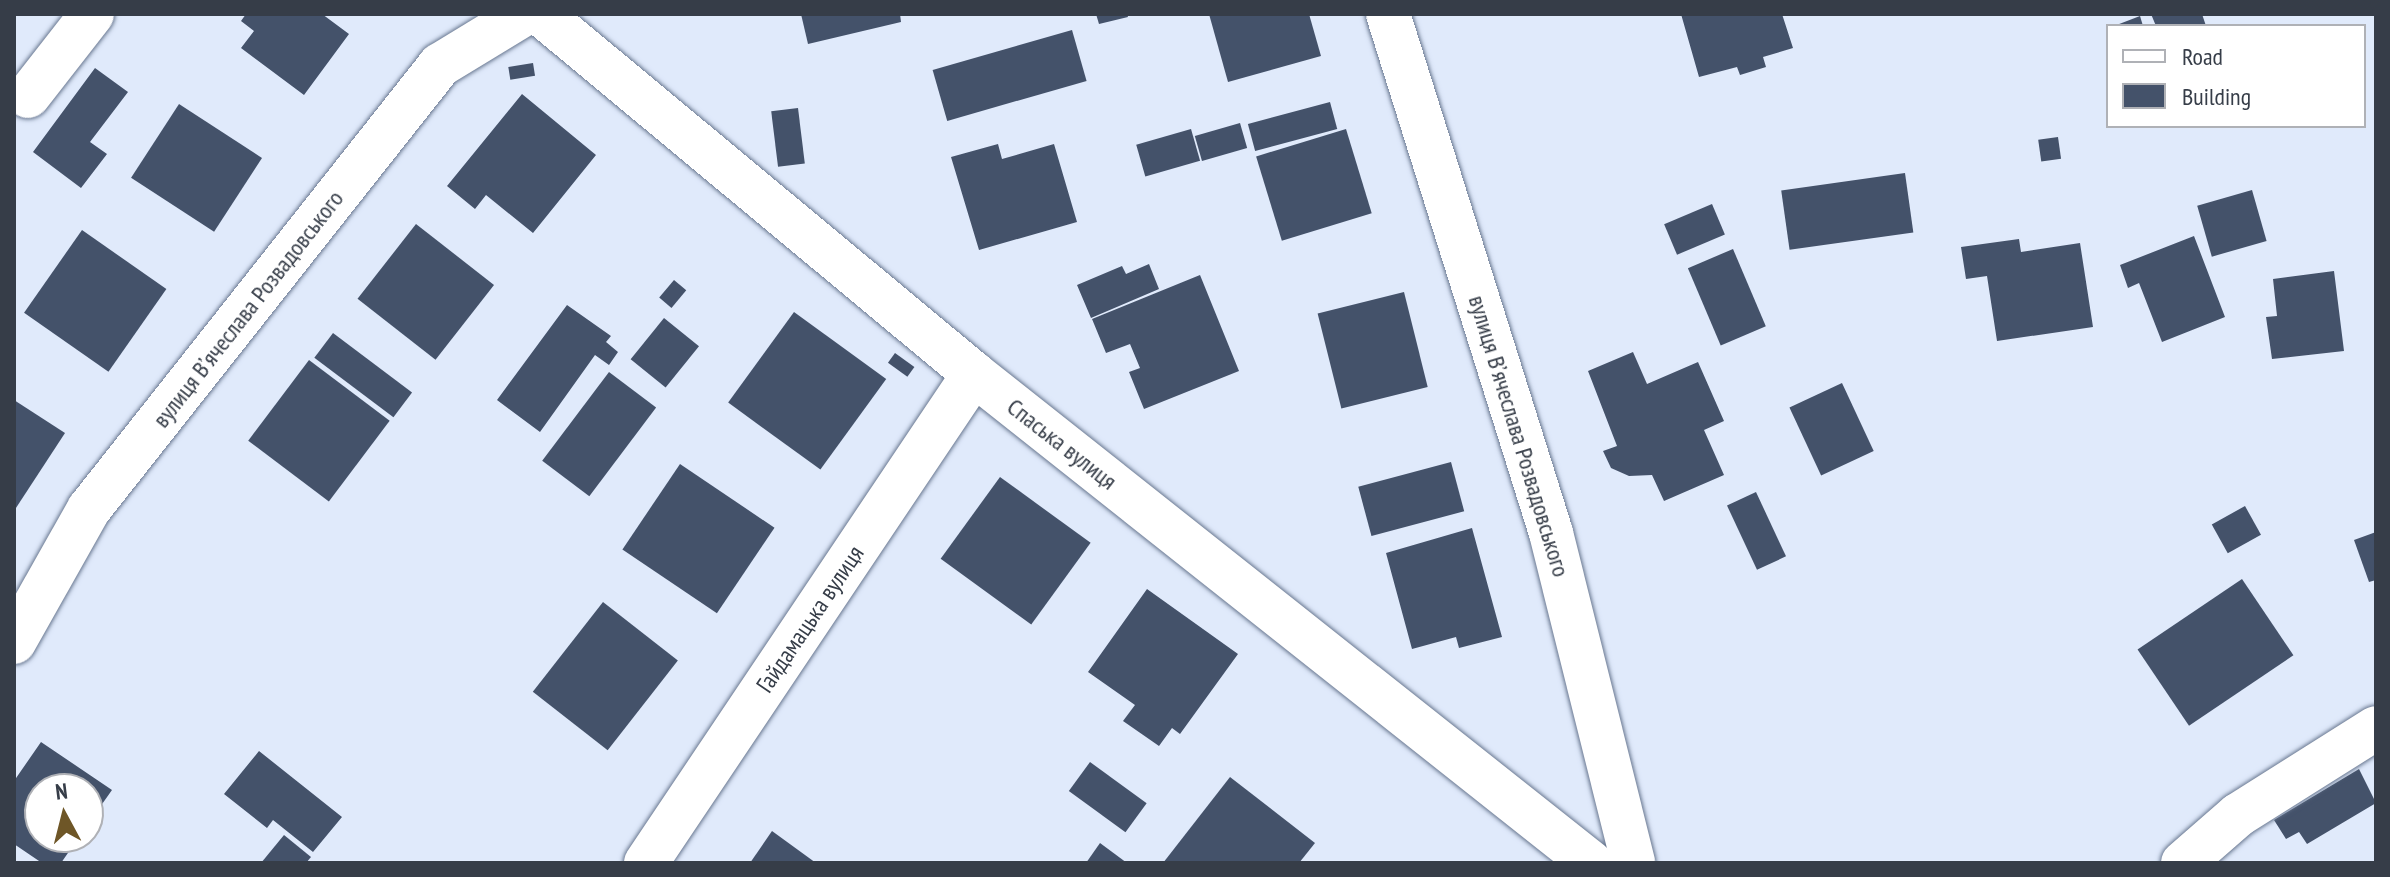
<!DOCTYPE html>
<meta charset="utf-8">
<style>
body{margin:0}
#map{position:relative;width:2390px;height:877px;overflow:hidden;background:#e0eafb;font-family:"PT Sans Narrow",sans-serif}
div>[style]{position:absolute}
[style*='--x']{left:calc(var(--x)*1px);top:calc(var(--y)*1px);width:calc(var(--w)*1px);rotate:calc(var(--a)*1deg)}
.building>*{inset:0;background:#44526a;transform-origin:0 0}
.roads{filter:drop-shadow(0 0 2px #687790) drop-shadow(0 0 2px #687790)}
.street>*{height:44px;margin:-22px;padding:0 22px;transform-origin:22px;border-radius:22px;background:#fff}
span{translate:-50% -50%;white-space:nowrap;text-align:center;line-height:1.15;-webkit-text-stroke:8px #fff;paint-order:stroke}
.street-label{font-size:24px;color:#363d48}
.frame{position:absolute;inset:0;border:16px solid #363d48;pointer-events:none}
.legend{position:absolute;left:2106px;top:24px;width:260px;height:104px;box-sizing:border-box;background:#fff;border:2px solid #afb1b6;margin:0;padding:10px 14px;list-style:none;font-size:24px;color:#363d48}
.legend li{display:flex;align-items:center;gap:16px;height:40px}
.legend b{width:40px;border:2px solid #afb1b6}
.north{position:absolute;left:24px;top:773px;width:80px;height:80px;box-sizing:border-box;background:#fff;border:2px solid #afb1b6;border-radius:50%;rotate:353deg;font-size:22px;font-weight:700;line-height:32px;text-align:center;color:#363d48}
.north::after{content:'';display:block;margin:auto;width:28px;height:36px;background:#6e5627;clip-path:polygon(50% 0,100% 100%,50% 72%,0 100%)}
</style>
<div id="map">
<div class="building">
<i style="clip-path:polygon(246px 14px,322px 14px,349px 34px,304px 95px,241px 48px,254px 31px,241px 21px)"></i>
<i style="clip-path:polygon(801px 14px,900px 14px,901px 22px,808px 44px)"></i>
<i style="clip-path:polygon(1096px 14px,1127px 14px,1128px 17px,1099px 24px)"></i>
<i style="clip-path:polygon(1209px 14px,1309px 14px,1321px 56px,1228px 82px)"></i>
<i style="clip-path:polygon(1681px 14px,1782px 14px,1793px 48px,1763px 57px,1766px 67px,1740px 75px,1737px 67px,1699px 77px)"></i>
<i style="clip-path:polygon(2151px 14px,2202px 14px,2206px 26px,2156px 26px)"></i>
<i style="clip-path:polygon(2140px 16px,2143px 26px,2114px 26px)"></i>
<i style="left:1072px;top:30px;width:53px;height:145px;rotate:74deg"></i>
<i style="left:533px;top:63px;width:13px;height:25px;rotate:81deg"></i>
<i style="clip-path:polygon(95px 68px,128px 92px,90px 142px,107px 154px,81px 188px,33px 152px)"></i>
<i style="clip-path:polygon(522px 94px,596px 155px,533px 233px,486px 195px,475px 209px,447px 186px)"></i>
<i style="left:1330px;top:102px;width:28px;height:85px;rotate:75deg"></i>
<i style="left:179px;top:104px;width:99px;height:88px;rotate:33deg"></i>
<i style="left:798px;top:108px;width:56px;height:27px;rotate:83deg"></i>
<i style="left:1240px;top:123px;width:26px;height:47px;rotate:74deg"></i>
<i style="left:1191px;top:129px;width:33px;height:57px;rotate:74deg"></i>
<i style="left:1346px;top:129px;width:88px;height:94px;rotate:73deg"></i>
<i style="left:2058px;top:137px;width:22px;height:20px;rotate:82deg"></i>
<i style="clip-path:polygon(998px 144px,1002px 159px,1054px 144px,1077px 222px,979px 250px,951px 157px)"></i>
<i style="left:1905px;top:173px;width:60px;height:125px;rotate:82deg"></i>
<i style="left:2252px;top:190px;width:53px;height:57px;rotate:74deg"></i>
<i style="left:1712px;top:204px;width:33px;height:52px;rotate:67deg"></i>
<i style="left:416px;top:224px;width:99px;height:95px;rotate:38deg"></i>
<i style="left:82px;top:230px;width:103px;height:101px;rotate:35deg"></i>
<i style="clip-path:polygon(2194px 236px,2225px 317px,2162px 342px,2139px 283px,2128px 288px,2120px 265px)"></i>
<i style="clip-path:polygon(2019px 239px,2021px 252px,2080px 243px,2093px 327px,1997px 341px,1987px 276px,1966px 279px,1961px 247px)"></i>
<i style="left:1733px;top:249px;width:84px;height:49px;rotate:67deg"></i>
<i style="clip-path:polygon(1149px 264px,1159px 289px,1091px 318px,1077px 285px,1122px 266px,1126px 274px)"></i>
<i style="clip-path:polygon(2334px 271px,2344px 351px,2272px 359px,2266px 317px,2277px 316px,2273px 279px)"></i>
<i style="clip-path:polygon(1200px 275px,1239px 371px,1144px 409px,1129px 372px,1140px 368px,1130px 344px,1106px 353px,1092px 319px)"></i>
<i style="left:674px;top:280px;width:16px;height:23px;rotate:40deg"></i>
<i style="left:1404px;top:292px;width:98px;height:89px;rotate:76deg"></i>
<i style="clip-path:polygon(567px 305px,611px 336px,606px 342px,618px 352px,609px 365px,595px 355px,540px 432px,497px 400px)"></i>
<i style="left:794px;top:312px;width:114px;height:112px;rotate:36deg"></i>
<i style="left:664px;top:318px;width:45px;height:53px;rotate:39deg"></i>
<i style="left:333px;top:333px;width:99px;height:31px;rotate:37deg"></i>
<i style="clip-path:polygon(1633px 352px,1647px 384px,1698px 362px,1724px 421px,1704px 430px,1724px 475px,1664px 501px,1652px 475px,1629px 476px,1611px 468px,1603px 451px,1617px 446px,1588px 371px)"></i>
<i style="left:895px;top:353px;width:24px;height:12px;rotate:36deg"></i>
<i style="left:309px;top:360px;width:101px;height:101px;rotate:37deg"></i>
<i style="left:609px;top:372px;width:59px;height:111px;rotate:37deg"></i>
<i style="left:1842px;top:383px;width:75px;height:58px;rotate:65deg"></i>
<i style="clip-path:polygon(14px 400px,65px 433px,14px 511px)"></i>
<i style="left:1451px;top:462px;width:51px;height:96px;rotate:75deg"></i>
<i style="left:680px;top:464px;width:114px;height:103px;rotate:34deg"></i>
<i style="left:1000px;top:477px;width:112px;height:101px;rotate:36deg"></i>
<i style="left:1756px;top:492px;width:71px;height:32px;rotate:65deg"></i>
<i style="left:2245px;top:506px;width:33px;height:38px;rotate:61deg"></i>
<i style="clip-path:polygon(1472px 528px,1502px 637px,1459px 648px,1456px 637px,1412px 649px,1386px 553px)"></i>
<i style="clip-path:polygon(2376px 532px,2376px 580px,2369px 582px,2354px 540px)"></i>
<i style="left:2242px;top:579px;width:92px;height:126px;rotate:56deg"></i>
<i style="clip-path:polygon(1147px 589px,1238px 654px,1180px 734px,1172px 728px,1159px 746px,1123px 721px,1135px 705px,1088px 672px)"></i>
<i style="left:603px;top:602px;width:95px;height:114px;rotate:38deg"></i>
<i style="clip-path:polygon(41px 742px,112px 790px,88px 824px,88px 789px,40px 789px,40px 837px,79px 837px,61px 863px,42px 863px,14px 844px,14px 781px)"></i>
<i style="clip-path:polygon(259px 751px,342px 817px,313px 852px,273px 820px,267px 828px,224px 794px)"></i>
<i style="left:1090px;top:762px;width:70px;height:36px;rotate:36deg"></i>
<i style="clip-path:polygon(2359px 769px,2376px 803px,2307px 844px,2299px 832px,2286px 839px,2274px 820px)"></i>
<i style="clip-path:polygon(1230px 777px,1315px 843px,1299px 863px,1163px 863px)"></i>
<i style="clip-path:polygon(772px 831px,816px 863px,750px 863px)"></i>
<i style="clip-path:polygon(284px 835px,311px 857px,306px 863px,261px 863px)"></i>
<i style="clip-path:polygon(1100px 843px,1127px 863px,1086px 863px)"></i>
</div>
<div class="roads">
<div class="street">
<i style="--x:541;--y:14;--w:563;--a:39.74"></i>
<i style="--x:974;--y:374;--w:787;--a:38.4"></i>
<i style="--x:1388;--y:14;--w:544;--a:72.56"></i>
<i style="--x:1551;--y:533;--w:340;--a:76"></i>
<i style="--x:28;--y:96;--w:104;--a:-52"></i>
<i style="--x:14;--y:642;--w:153;--a:-60.6"></i>
<i style="--x:89;--y:509;--w:566;--a:-51.67"></i>
<i style="--x:440;--y:65;--w:98;--a:-31.3"></i>
<i style="--x:646;--y:863;--w:589;--a:-56.15"></i>
<i style="--x:2183;--y:863;--w:73;--a:-41.1"></i>
<i style="--x:2238;--y:815;--w:163;--a:-32.2"></i>
</div>
</div>
<div class="street-label">
<span style="left:248px;top:309px;rotate:-52deg">вулиця Вʼячеслава Розвадовського</span>
<span style="left:1519px;top:436px;rotate:73deg">вулиця Вʼячеслава Розвадовського</span>
<span style="left:1062px;top:444px;rotate:38deg">Спаська вулиця</span>
<span style="left:810px;top:619px;rotate:-56deg">Гайдамацька вулиця</span>
</div>
<div class="frame"></div>
<ul class="legend">
<li><b style="height:10px;background:#fff"></b>Road</li>
<li><b style="height:22px;background:#44526a"></b>Building</li>
</ul>
<div class="north">N</div>
</div>
